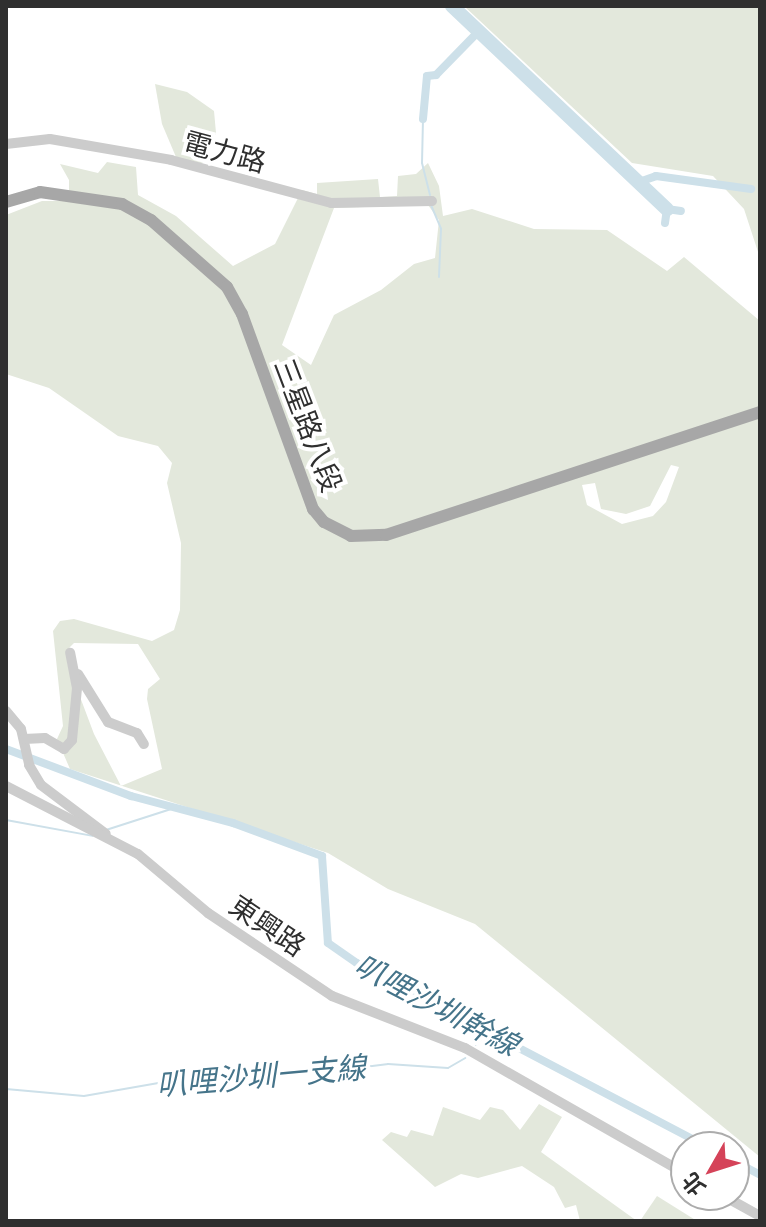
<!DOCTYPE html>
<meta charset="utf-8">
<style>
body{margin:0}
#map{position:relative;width:766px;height:1227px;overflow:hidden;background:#fff;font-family:"Exo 2","Noto Sans TC",sans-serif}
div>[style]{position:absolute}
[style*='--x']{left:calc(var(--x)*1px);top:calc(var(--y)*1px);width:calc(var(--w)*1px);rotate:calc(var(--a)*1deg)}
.green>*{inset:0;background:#e3e8dc}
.stream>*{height:2px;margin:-1px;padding:0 1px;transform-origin:1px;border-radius:1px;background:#cde0e9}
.canal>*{height:8px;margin:-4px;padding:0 4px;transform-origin:4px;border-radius:4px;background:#cde0e9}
.river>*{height:14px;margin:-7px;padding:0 7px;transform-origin:7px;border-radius:7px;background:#cde0e9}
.minor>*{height:10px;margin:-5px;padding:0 5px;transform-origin:5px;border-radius:5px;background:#ccc}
.major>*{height:12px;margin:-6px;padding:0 6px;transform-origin:6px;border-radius:6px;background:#a7a7a7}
span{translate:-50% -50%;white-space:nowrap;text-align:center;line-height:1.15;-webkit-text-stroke:8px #fff;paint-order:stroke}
.street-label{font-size:28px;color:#2f2f2f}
.water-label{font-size:30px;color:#45748a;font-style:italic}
.frame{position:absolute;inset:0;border:8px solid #2f2f2f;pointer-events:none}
.north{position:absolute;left:670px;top:1131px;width:80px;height:80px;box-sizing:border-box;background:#fff;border:2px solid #acacac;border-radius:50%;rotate:231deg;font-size:22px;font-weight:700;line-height:32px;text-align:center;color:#2f2f2f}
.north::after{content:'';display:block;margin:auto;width:28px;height:36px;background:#d54359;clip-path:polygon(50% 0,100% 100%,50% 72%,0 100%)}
</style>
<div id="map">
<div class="green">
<i style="clip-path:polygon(464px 6px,760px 6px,760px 258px,744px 209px,713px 176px,632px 163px)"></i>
<i style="clip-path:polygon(155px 84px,187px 92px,214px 111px,216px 133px,202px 164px,176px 157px,162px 124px)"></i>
<i style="clip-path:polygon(evenodd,107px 162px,136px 167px,138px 195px,176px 216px,233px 266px,275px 244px,302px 190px,317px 194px,317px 183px,378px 179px,380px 197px,397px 196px,398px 176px,416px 174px,428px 163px,439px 186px,443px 216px,472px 209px,534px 229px,607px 230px,667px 271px,684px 257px,760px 321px,760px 1157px,475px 924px,388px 889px,328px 853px,70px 769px,57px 739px,63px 726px,53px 631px,60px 621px,74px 619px,152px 641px,174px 630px,180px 610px,181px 543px,167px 483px,172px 463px,158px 446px,118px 436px,49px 388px,6px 374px,6px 215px,42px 201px,69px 201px,69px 180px,60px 164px,98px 173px,107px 162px,428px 205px,439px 220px,435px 258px,414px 264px,381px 290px,334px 315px,311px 365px,282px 345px,334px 208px,428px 205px,107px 162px,671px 465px,679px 467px,666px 502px,653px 516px,622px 524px,587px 505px,582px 485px,595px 483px,601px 509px,626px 514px,650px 506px,671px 465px,107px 162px,74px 643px,138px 644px,160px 679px,148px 689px,147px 699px,162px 769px,121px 786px,94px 734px,68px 665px,66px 651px,74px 643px)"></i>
<i style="clip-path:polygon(539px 1104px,562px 1117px,541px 1152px,637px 1221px,580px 1221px,576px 1205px,565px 1208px,554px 1187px,522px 1166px,478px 1178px,461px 1174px,435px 1187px,382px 1140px,391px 1132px,407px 1137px,411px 1130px,433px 1136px,443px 1107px,480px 1120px,490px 1107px,503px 1110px,520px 1130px)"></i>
<i style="clip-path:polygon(657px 1196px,697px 1221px,640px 1221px)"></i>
</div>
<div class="stream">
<i style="--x:423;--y:119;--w:44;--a:91.3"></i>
<i style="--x:422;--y:163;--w:33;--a:76"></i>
<i style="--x:431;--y:205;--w:26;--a:67"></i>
<i style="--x:441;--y:229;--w:48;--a:92.4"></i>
<i style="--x:6;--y:820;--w:88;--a:10.4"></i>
<i style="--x:106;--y:830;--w:75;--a:-17.9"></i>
<i style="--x:476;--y:1045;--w:16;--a:-47"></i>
<i style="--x:6;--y:1089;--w:78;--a:5.1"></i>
<i style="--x:84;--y:1096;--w:122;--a:-9.9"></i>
<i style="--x:204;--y:1075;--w:104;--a:-0.6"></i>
<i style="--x:308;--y:1074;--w:81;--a:-7.1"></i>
<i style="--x:388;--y:1064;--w:60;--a:3.8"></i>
<i style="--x:448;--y:1068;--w:20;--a:-30"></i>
</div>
<div class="canal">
<i style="--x:423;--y:119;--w:43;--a:-84.7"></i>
<i style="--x:427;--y:76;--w:9;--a:-6"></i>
<i style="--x:436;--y:75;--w:62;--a:-45.7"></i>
<i style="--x:639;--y:182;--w:18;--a:-19"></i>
<i style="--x:656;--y:176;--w:96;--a:7.8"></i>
<i style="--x:667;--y:209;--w:14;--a:8"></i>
<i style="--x:665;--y:223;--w:14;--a:-82"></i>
<i style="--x:6;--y:749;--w:134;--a:20.6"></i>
<i style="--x:131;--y:796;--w:106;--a:14.8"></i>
<i style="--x:233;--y:823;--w:95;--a:20.3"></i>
<i style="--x:322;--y:856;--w:87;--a:86.1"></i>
<i style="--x:328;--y:943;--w:35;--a:35"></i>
<i style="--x:357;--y:963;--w:396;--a:27.7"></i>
<i style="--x:734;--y:1161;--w:30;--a:28"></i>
</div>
<div class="river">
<i style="--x:452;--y:6;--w:296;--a:43.4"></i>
</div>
<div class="minor">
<i style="--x:6;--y:144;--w:44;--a:-6.5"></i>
<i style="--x:50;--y:139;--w:123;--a:9.8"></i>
<i style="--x:171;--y:160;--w:166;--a:15"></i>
<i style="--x:331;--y:203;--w:101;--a:-1.1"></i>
<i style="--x:78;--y:674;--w:57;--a:58"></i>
<i style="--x:108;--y:722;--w:31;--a:21"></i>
<i style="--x:137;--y:733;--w:13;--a:58"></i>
<i style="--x:6;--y:711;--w:23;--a:50"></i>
<i style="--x:21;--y:729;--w:37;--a:77"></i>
<i style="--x:29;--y:765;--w:23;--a:59"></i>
<i style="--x:41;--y:785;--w:81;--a:37"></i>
<i style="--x:24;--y:739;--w:21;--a:-3"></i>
<i style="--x:45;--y:738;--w:22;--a:30"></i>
<i style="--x:64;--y:749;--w:12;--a:-48"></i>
<i style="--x:72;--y:740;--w:52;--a:-84.5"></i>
<i style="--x:77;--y:688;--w:36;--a:-101"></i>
<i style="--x:6;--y:786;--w:148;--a:27.3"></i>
<i style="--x:138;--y:854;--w:92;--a:40.1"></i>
<i style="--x:208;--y:913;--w:149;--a:33.8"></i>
<i style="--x:332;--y:996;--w:143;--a:21.4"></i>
<i style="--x:465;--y:1048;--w:254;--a:29.7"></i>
<i style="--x:722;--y:1195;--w:43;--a:28.9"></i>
</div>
<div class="major">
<i style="--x:6;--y:202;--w:35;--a:-16"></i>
<i style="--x:40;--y:192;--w:83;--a:8.3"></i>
<i style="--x:122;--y:204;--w:33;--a:29"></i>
<i style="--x:151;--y:220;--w:101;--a:41.4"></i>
<i style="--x:227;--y:287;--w:31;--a:61"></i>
<i style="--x:242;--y:314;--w:208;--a:70"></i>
<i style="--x:313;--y:509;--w:17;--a:50"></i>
<i style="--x:324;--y:522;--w:30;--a:27"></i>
<i style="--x:351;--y:536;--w:35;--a:-2"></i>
<i style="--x:386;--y:535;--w:394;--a:-18.2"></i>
</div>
<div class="street-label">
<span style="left:225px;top:151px;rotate:15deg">電力路</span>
<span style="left:309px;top:425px;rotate:69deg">三星路八段</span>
<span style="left:268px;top:925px;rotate:34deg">東興路</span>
</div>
<div class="water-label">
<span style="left:437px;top:1004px;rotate:28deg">叭哩沙圳幹線</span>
<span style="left:261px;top:1075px;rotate:-5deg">叭哩沙圳一支線</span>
</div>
<div class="frame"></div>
<div class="north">北</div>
</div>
